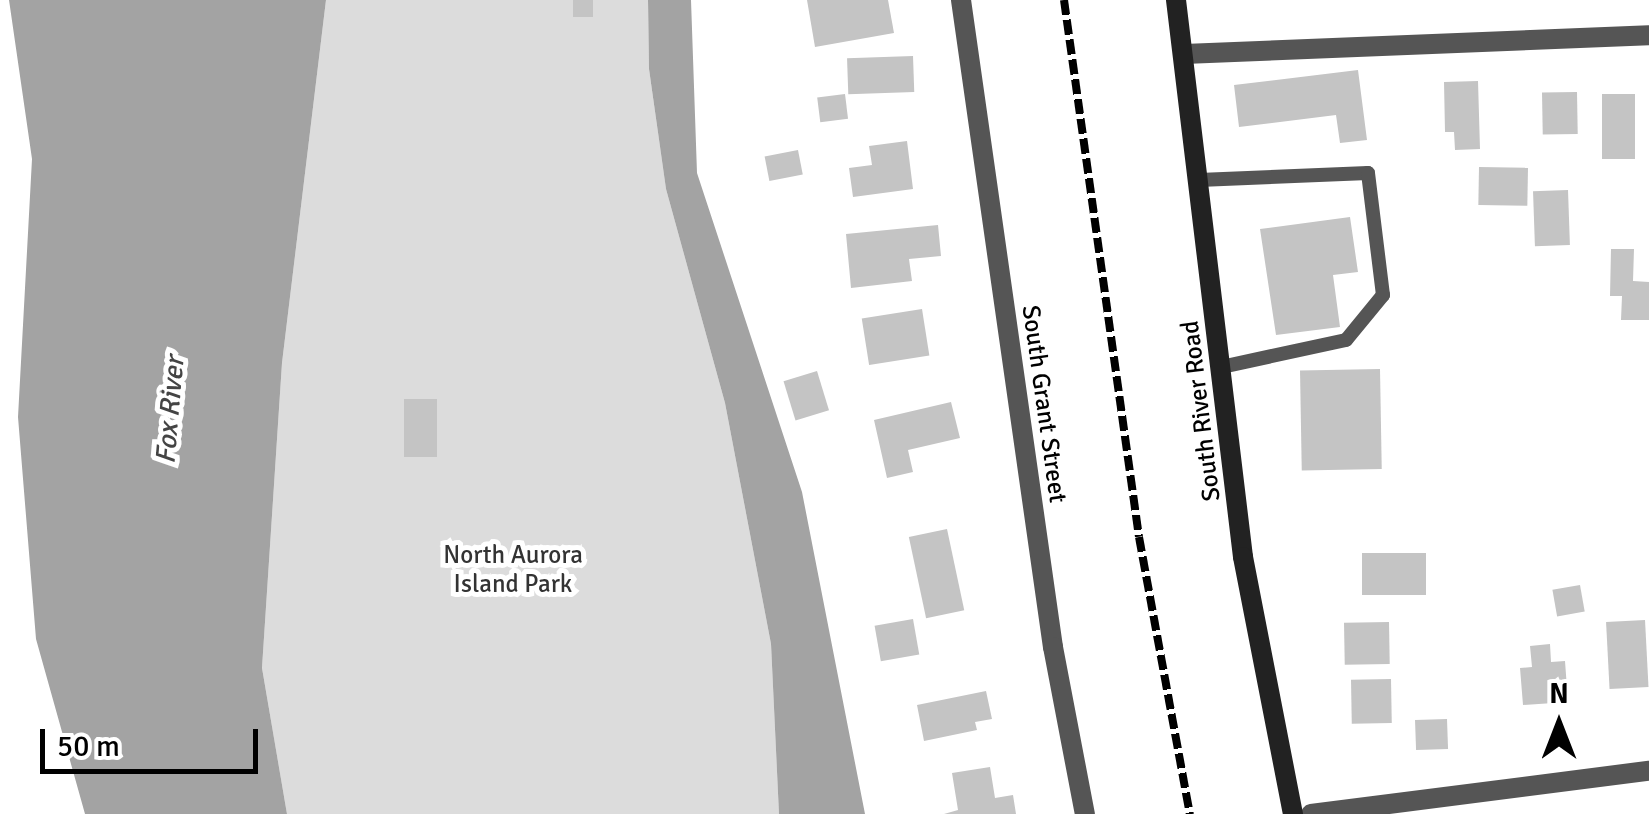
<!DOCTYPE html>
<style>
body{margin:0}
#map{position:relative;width:1649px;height:814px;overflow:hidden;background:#fff;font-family:Signika,sans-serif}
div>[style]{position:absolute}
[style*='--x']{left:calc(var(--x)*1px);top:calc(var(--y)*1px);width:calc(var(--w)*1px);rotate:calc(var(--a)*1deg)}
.green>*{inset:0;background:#dcdcdc}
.water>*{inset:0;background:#a3a3a3}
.building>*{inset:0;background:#c4c4c4;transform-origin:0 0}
.service>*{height:14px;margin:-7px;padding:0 7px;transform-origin:7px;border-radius:7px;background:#555}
.minor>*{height:20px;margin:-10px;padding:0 10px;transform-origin:10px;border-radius:10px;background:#555}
.secondary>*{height:20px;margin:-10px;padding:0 10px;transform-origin:10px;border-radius:10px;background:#222}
.rail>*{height:8px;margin-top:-4px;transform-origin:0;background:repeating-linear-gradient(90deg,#000 0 15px,transparent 0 20px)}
span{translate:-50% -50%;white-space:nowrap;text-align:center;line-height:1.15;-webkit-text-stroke:10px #fff;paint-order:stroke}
.street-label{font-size:25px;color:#000}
.park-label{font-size:25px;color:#333}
.water-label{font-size:28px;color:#444;font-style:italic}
.north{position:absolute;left:1509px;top:674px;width:100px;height:100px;-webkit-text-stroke:8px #fff;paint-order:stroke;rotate:0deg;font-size:28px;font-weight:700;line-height:40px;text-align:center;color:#000}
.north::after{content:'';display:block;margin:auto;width:35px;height:45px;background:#000;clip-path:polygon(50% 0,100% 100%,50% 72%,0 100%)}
.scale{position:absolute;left:40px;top:729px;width:218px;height:45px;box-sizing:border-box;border:5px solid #000;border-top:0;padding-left:12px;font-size:30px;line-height:35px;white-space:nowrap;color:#000;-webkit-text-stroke:8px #fff;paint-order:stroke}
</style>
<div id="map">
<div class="green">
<i style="clip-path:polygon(326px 0,648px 0,649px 69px,666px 189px,725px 403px,771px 644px,779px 814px,287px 814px,262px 668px,282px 363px)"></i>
</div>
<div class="water">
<i style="clip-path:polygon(9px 0,326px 0,282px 363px,262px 668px,287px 814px,85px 814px,36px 639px,18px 417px,32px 159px)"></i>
<i style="clip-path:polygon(648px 0,691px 0,697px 173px,802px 492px,865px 814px,779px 814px,771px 644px,725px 403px,666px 189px,649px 69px)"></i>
</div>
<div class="building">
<i style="left:573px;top:0;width:20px;height:17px"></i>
<i style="clip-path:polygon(807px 0,888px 0,894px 33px,815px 47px)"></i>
<i style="left:913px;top:56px;width:36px;height:66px;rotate:88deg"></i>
<i style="clip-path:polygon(1358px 70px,1367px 140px,1340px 143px,1336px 115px,1239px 127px,1234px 85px)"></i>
<i style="clip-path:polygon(1478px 81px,1480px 149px,1455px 150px,1454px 132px,1445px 132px,1444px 82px)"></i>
<i style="left:1577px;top:92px;width:42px;height:35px;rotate:89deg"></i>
<i style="left:845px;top:94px;width:25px;height:28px;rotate:83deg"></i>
<i style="left:1602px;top:94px;width:33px;height:65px"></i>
<i style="clip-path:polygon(907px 141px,913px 189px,853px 197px,849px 168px,872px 165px,869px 146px)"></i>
<i style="left:798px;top:150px;width:25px;height:34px;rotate:79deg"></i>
<i style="left:1479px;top:167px;width:49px;height:38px;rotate:1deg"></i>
<i style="left:1568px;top:190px;width:55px;height:35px;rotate:88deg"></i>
<i style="clip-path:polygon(1350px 217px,1358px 272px,1333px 275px,1340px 327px,1276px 335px,1260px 229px)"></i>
<i style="clip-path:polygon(938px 225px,941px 256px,909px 259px,912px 281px,851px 288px,846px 234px)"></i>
<i style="clip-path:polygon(1611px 249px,1634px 249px,1633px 281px,1649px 282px,1649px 320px,1621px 320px,1622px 296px,1610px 296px)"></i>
<i style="left:922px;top:309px;width:47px;height:61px;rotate:81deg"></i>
<i style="left:1380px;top:369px;width:100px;height:80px;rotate:89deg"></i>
<i style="left:817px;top:371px;width:41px;height:35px;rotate:73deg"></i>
<i style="left:404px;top:399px;width:33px;height:58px"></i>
<i style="clip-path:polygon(951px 402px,960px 438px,908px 450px,913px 472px,887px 478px,874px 420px)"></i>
<i style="left:947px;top:529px;width:83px;height:39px;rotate:78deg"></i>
<i style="left:1426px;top:553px;width:42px;height:64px;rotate:90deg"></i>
<i style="left:1580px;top:585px;width:27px;height:28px;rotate:80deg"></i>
<i style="left:913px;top:619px;width:36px;height:39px;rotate:80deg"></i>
<i style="left:1645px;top:620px;width:67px;height:39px;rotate:87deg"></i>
<i style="left:1389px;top:622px;width:42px;height:45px;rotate:89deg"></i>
<i style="clip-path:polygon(1550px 644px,1551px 662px,1565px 661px,1568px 702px,1523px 705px,1520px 668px,1532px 667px,1530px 646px)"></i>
<i style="left:1391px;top:679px;width:44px;height:40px;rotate:89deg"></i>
<i style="clip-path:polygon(986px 691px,992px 719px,975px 722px,977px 730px,924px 741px,917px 705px)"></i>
<i style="left:1447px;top:719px;width:30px;height:32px;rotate:88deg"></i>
<i style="clip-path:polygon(990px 767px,995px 798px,1013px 795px,1016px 814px,944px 814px,958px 810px,952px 773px)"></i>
</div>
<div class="service">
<i style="--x:1199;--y:180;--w:169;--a:-2.4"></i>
<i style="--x:1368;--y:173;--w:123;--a:83"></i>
<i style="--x:1383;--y:295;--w:58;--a:129.4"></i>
<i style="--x:1346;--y:340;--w:128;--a:167.8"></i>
</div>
<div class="minor">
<i style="--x:961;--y:0;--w:654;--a:81.91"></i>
<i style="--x:1053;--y:647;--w:170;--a:79.2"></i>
<i style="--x:1184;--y:54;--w:465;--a:-2.3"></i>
<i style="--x:1311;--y:814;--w:341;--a:-7.3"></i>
</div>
<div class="secondary">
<i style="--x:1176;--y:0;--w:561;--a:83.14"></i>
<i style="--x:1243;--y:557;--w:262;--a:79"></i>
</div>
<div class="rail">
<i style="--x:1064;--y:0;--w:542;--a:82.05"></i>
<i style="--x:1139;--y:537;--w:282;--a:79.6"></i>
</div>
<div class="street-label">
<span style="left:1044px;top:404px;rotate:82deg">South Grant Street</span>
<span style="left:1201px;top:411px;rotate:-97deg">South River Road</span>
</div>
<div class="park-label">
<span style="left:513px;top:570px">North Aurora<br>Island Park</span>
</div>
<div class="water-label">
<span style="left:170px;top:410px;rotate:-85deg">Fox River</span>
</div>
<div class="north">N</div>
<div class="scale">50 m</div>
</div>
